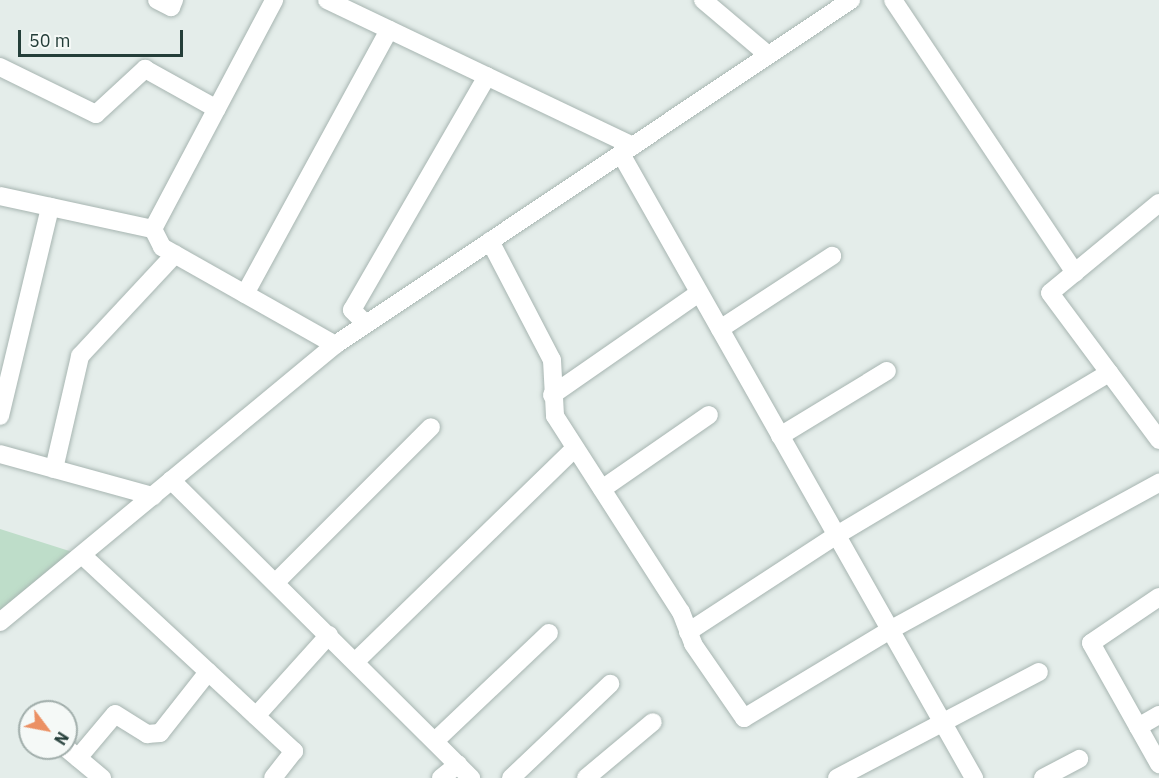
<!DOCTYPE html>
<style>
body{margin:0}
#map{position:relative;width:1159px;height:778px;overflow:hidden;background:#e4edea;font-family:"IBM Plex Sans",sans-serif}
div>[style]{position:absolute}
[style*='--x']{left:calc(var(--x)*1px);top:calc(var(--y)*1px);width:calc(var(--w)*1px);rotate:calc(var(--a)*1deg)}
.green>*{inset:0;background:#beddc9}
.roads{filter:drop-shadow(0 0 2px #a7b5b1) drop-shadow(0 0 2px #a7b5b1)}
.minor>*{height:18px;margin:-9px;padding:0 9px;transform-origin:9px;border-radius:9px;background:#fff}
span{translate:-50% -50%;white-space:nowrap;text-align:center;line-height:1.15;-webkit-text-stroke:5px #f5f9f7;paint-order:stroke}
.north{position:absolute;left:18px;top:700px;width:60px;height:60px;box-sizing:border-box;background:#f5f9f7;border:2px solid #a1aeab;border-radius:50%;rotate:122deg;font-size:16px;font-weight:700;line-height:24px;text-align:center;color:#243e39}
.north::after{content:'';display:block;margin:auto;width:21px;height:27px;background:#eb9063;clip-path:polygon(50% 0,100% 100%,50% 72%,0 100%)}
.scale{position:absolute;left:18px;top:30px;width:165px;height:27px;box-sizing:border-box;border:3px solid #243e39;border-top:0;padding-left:8px;font-size:18px;line-height:21px;white-space:nowrap;color:#243e39;-webkit-text-stroke:4px #f5f9f7;paint-order:stroke}
</style>
<div id="map">
<div class="green">
<i style="clip-path:polygon(0 529px,82px 555px,0 622px)"></i>
</div>
<div class="roads">
<div class="minor">
<i style="--x:157;--y:0;--w:16;--a:27"></i>
<i style="--x:171;--y:7;--w:8;--a:-67"></i>
<i style="--x:327;--y:0;--w:339;--a:25.5"></i>
<i style="--x:703;--y:0;--w:85;--a:40.2"></i>
<i style="--x:893;--y:0;--w:328;--a:56.3"></i>
<i style="--x:0;--y:67;--w:107;--a:26.1"></i>
<i style="--x:96;--y:114;--w:67;--a:-42.6"></i>
<i style="--x:145;--y:69;--w:82;--a:29.1"></i>
<i style="--x:621;--y:154;--w:717;--a:60.5"></i>
<i style="--x:0;--y:196;--w:157;--a:12.2"></i>
<i style="--x:153;--y:229;--w:259;--a:-62.1"></i>
<i style="--x:1159;--y:203;--w:141;--a:140.5"></i>
<i style="--x:1050;--y:293;--w:183;--a:53.4"></i>
<i style="--x:153;--y:229;--w:20;--a:63"></i>
<i style="--x:162;--y:247;--w:199;--a:29.5"></i>
<i style="--x:490;--y:241;--w:134;--a:62.5"></i>
<i style="--x:552;--y:360;--w:56;--a:86.9"></i>
<i style="--x:555;--y:416;--w:233;--a:57.3"></i>
<i style="--x:681;--y:612;--w:34;--a:69"></i>
<i style="--x:693;--y:644;--w:90;--a:55.4"></i>
<i style="--x:744;--y:718;--w:170;--a:-31.1"></i>
<i style="--x:890;--y:630;--w:307;--a:-28.7"></i>
<i style="--x:245;--y:294;--w:301;--a:-61.4"></i>
<i style="--x:366;--y:324;--w:20;--a:-135"></i>
<i style="--x:352;--y:310;--w:270;--a:-60"></i>
<i style="--x:720;--y:329;--w:134;--a:-33.1"></i>
<i style="--x:552;--y:395;--w:179;--a:-34.8"></i>
<i style="--x:0;--y:416;--w:215;--a:-76.5"></i>
<i style="--x:780;--y:436;--w:125;--a:-31.3"></i>
<i style="--x:0;--y:454;--w:159;--a:15.4"></i>
<i style="--x:54;--y:469;--w:116;--a:-77"></i>
<i style="--x:80;--y:356;--w:139;--a:-47"></i>
<i style="--x:171;--y:480;--w:423;--a:44.8"></i>
<i style="--x:602;--y:489;--w:130;--a:-34.7"></i>
<i style="--x:82;--y:555;--w:289;--a:42.8"></i>
<i style="--x:294;--y:751;--w:34;--a:128"></i>
<i style="--x:276;--y:582;--w:219;--a:-45"></i>
<i style="--x:1159;--y:597;--w:82;--a:145.9"></i>
<i style="--x:1091;--y:643;--w:139;--a:60.7"></i>
<i style="--x:0;--y:622;--w:435;--a:-39.6"></i>
<i style="--x:335;--y:345;--w:621;--a:-33.77"></i>
<i style="--x:688;--y:632;--w:178;--a:-33.1"></i>
<i style="--x:837;--y:535;--w:317;--a:-30.8"></i>
<i style="--x:356;--y:661;--w:305;--a:-44.2"></i>
<i style="--x:256;--y:716;--w:109;--a:-48"></i>
<i style="--x:1138;--y:727;--w:24;--a:-30"></i>
<i style="--x:435;--y:741;--w:157;--a:-43.5"></i>
<i style="--x:66;--y:748;--w:47;--a:39.8"></i>
<i style="--x:78;--y:758;--w:57;--a:-49.9"></i>
<i style="--x:115;--y:714;--w:38;--a:32"></i>
<i style="--x:147;--y:734;--w:13;--a:-4"></i>
<i style="--x:160;--y:733;--w:78;--a:-51.8"></i>
<i style="--x:441;--y:778;--w:22;--a:-39"></i>
<i style="--x:511;--y:778;--w:137;--a:-43.5"></i>
<i style="--x:586;--y:778;--w:87;--a:-39.9"></i>
<i style="--x:837;--y:778;--w:228;--a:-27.7"></i>
<i style="--x:1043;--y:778;--w:41;--a:-27.8"></i>
</div>
</div>
<div class="north">N</div>
<div class="scale">50 m</div>
</div>
